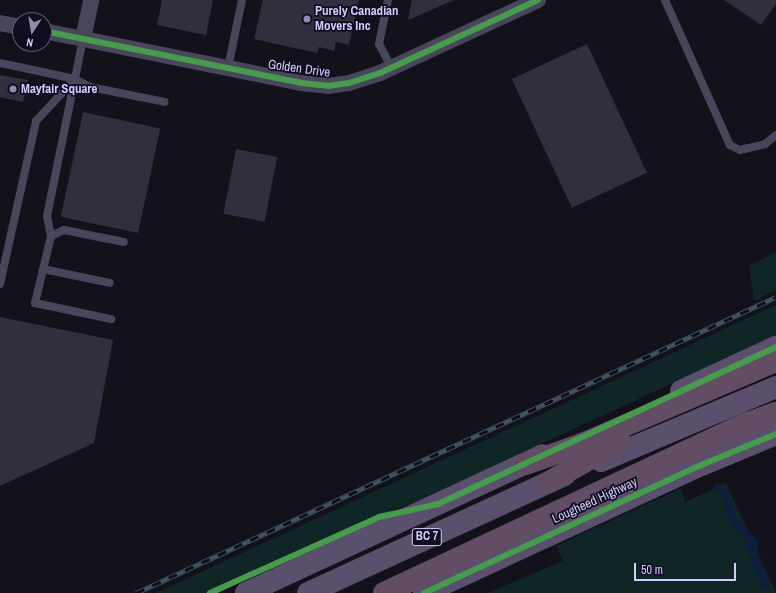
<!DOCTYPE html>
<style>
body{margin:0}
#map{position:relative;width:776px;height:593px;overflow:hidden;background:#13111a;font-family:"Archivo Narrow",sans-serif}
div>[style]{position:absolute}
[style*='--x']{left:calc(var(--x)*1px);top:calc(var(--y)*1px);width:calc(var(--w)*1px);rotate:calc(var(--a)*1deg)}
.green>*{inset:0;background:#102526}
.water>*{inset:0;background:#0d1d3b}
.building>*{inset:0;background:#312e3d;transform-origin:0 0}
.lane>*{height:8px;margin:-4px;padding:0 4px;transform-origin:4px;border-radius:4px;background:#47465b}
.street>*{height:16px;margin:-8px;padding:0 8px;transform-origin:8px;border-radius:8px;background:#47465b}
.primary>*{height:22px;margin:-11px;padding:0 11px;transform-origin:11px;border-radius:11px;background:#5a4f6c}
.highway>*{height:22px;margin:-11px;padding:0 11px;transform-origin:11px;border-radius:11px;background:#634d64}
.rail>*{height:4.5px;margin-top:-2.25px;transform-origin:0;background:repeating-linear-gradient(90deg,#100d1e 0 9px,#405463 0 18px);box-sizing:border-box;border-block:1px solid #405463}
.cycleway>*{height:6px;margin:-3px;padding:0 3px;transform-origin:3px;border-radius:3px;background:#469c4c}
.dots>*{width:11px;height:11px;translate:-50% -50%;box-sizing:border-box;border:2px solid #100d1e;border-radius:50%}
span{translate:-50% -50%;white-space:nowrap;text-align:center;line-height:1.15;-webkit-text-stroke:3.5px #100d1e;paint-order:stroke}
.shield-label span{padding:1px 3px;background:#100d1e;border:1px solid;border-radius:3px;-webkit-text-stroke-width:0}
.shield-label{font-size:12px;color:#d2cbfe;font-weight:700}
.poi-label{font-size:13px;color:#d2cbfe;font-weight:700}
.left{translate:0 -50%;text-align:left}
.street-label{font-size:13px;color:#d2cbfe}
.north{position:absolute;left:12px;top:12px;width:40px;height:40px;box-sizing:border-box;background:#100d1e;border:1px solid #5e5978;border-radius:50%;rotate:192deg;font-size:11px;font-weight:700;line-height:16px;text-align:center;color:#d2cbfe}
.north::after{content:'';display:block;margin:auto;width:14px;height:18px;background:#8f8aae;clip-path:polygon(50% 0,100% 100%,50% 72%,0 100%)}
.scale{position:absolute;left:634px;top:563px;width:102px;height:18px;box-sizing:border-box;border:2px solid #d2cbfe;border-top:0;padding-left:5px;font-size:12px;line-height:14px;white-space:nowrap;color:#d2cbfe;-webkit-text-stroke:3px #100d1e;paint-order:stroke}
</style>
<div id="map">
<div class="green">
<i style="clip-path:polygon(776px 252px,776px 290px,754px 301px,749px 266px)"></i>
<i style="clip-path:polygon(776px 305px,776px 335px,723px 360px,420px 500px,363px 522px,214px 593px,156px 593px)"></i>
<i style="clip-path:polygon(726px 483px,776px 593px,487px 593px,563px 561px,556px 546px,681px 488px,685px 502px)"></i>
</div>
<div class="water">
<i style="clip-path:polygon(716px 483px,729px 492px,736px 518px,758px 541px,758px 553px,770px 588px,763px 590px,761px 586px,745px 540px,730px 522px,722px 493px,713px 488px)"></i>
</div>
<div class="building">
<i style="clip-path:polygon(162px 0,213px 0,206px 35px,157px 25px)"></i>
<i style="clip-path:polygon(263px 0,359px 0,349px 45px,336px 42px,334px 51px,319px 47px,317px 53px,254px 39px)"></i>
<i style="clip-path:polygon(412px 0,454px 0,408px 20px)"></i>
<i style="clip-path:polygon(724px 0,776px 0,776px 4px,761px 25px)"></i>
<i style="left:587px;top:44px;width:142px;height:83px;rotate:65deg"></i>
<i style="clip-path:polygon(0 75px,28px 80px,23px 102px,0 97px)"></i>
<i style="left:83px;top:112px;width:79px;height:107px;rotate:12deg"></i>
<i style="left:236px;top:149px;width:42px;height:66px;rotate:11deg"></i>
<i style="clip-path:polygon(0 317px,113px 340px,94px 443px,0 486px)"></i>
</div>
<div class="lane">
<i style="--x:388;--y:0;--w:45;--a:101.6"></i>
<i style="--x:379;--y:44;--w:27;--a:62"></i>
<i style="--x:665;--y:0;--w:159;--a:65.9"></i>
<i style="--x:730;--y:145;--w:11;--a:27"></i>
<i style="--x:740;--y:150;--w:26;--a:-13"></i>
<i style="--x:765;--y:144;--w:14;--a:-39"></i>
<i style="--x:83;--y:39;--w:181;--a:101.5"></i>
<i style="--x:47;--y:216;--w:20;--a:79"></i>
<i style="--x:51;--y:236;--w:69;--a:103.4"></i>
<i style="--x:35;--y:303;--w:78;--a:11.9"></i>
<i style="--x:0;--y:63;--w:77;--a:12"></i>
<i style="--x:75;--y:79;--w:17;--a:28"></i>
<i style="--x:90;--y:87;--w:76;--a:11.3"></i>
<i style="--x:228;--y:68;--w:69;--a:-78.4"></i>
<i style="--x:51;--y:236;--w:14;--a:-25"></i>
<i style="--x:64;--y:230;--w:61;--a:11.3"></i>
<i style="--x:43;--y:269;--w:68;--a:11.8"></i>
<i style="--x:0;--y:284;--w:167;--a:-77.5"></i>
<i style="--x:36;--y:121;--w:57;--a:-47.1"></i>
</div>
<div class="street">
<i style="--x:0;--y:23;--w:20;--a:11"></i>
<i style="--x:44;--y:31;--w:262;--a:11.4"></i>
<i style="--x:301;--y:83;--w:27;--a:6"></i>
<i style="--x:328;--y:86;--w:21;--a:-8"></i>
<i style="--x:349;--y:83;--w:33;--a:-18"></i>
<i style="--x:380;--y:73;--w:174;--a:-24.8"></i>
<i style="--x:83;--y:39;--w:40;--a:-78"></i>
</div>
<div class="primary">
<i style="--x:681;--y:391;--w:105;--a:-24.9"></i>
<i style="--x:601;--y:461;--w:190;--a:-22.9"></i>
<i style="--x:246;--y:593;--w:327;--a:-24.9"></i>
<i style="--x:308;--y:593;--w:283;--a:-24.7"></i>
<i style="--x:424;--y:593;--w:298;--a:-24.8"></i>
<i style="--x:694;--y:468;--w:89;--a:-22.5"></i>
</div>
<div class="highway">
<i style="--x:526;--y:464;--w:59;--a:-19.7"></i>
<i style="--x:582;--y:444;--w:211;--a:-23.2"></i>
<i style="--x:547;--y:483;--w:84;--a:-29.3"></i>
<i style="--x:384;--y:593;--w:399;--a:-25.1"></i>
<i style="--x:745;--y:424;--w:33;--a:-20"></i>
</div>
<div class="rail">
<i style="--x:136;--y:593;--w:705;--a:-24.82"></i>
</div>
<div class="cycleway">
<i style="--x:44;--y:31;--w:262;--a:11.4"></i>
<i style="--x:301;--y:83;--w:27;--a:6"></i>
<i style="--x:328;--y:86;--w:21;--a:-8"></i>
<i style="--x:349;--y:83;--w:33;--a:-18"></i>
<i style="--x:380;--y:73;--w:174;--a:-24.8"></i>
<i style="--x:210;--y:593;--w:185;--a:-24.2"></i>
<i style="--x:379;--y:517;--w:60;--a:-12.4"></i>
<i style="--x:438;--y:504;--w:373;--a:-24.9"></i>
<i style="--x:424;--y:593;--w:298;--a:-24.8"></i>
<i style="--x:694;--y:468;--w:89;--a:-22.5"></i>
</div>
<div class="dots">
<i style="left:307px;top:19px;background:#8f8aae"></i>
<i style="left:13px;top:89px;background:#8f8aae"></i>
</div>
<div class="shield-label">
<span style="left:427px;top:537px">BC 7</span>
</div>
<div class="poi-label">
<span class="left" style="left:315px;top:19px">Purely Canadian<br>Movers Inc</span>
<span class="left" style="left:21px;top:89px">Mayfair Square</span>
</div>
<div class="street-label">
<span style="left:299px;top:69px;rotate:8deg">Golden Drive</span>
<span style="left:595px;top:501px;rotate:-25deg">Lougheed Highway</span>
</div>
<div class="north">N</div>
<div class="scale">50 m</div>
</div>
